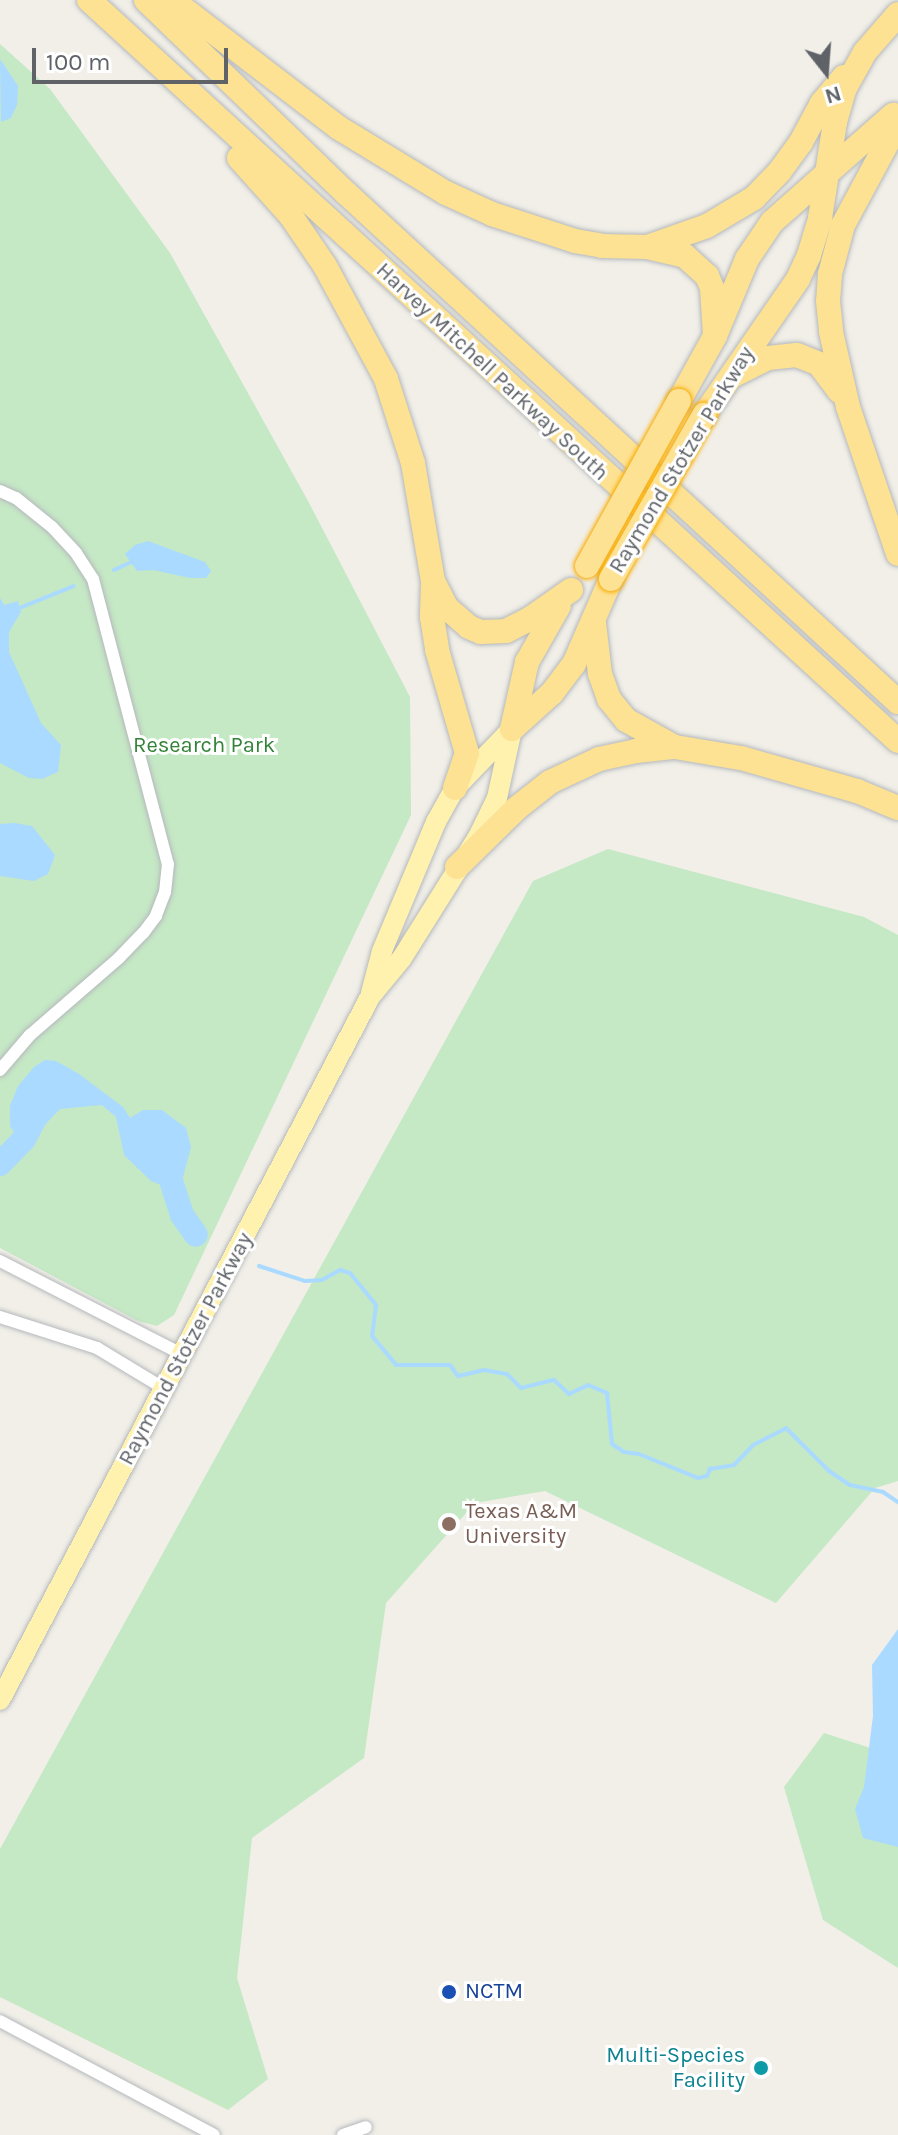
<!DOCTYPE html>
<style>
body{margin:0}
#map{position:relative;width:898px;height:2135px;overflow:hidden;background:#f1efe8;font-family:Karla,sans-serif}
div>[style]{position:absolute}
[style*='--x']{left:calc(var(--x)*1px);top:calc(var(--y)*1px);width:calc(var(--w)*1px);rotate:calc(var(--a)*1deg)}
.green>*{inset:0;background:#c5e8c5}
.water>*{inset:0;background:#aadaff}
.stream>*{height:4px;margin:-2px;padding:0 2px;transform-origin:2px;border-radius:2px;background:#aadaff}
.river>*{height:24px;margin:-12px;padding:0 12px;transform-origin:12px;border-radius:12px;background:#aadaff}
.roads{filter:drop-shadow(0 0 2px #b5b8bc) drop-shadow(0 0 2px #b5b8bc)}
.street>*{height:12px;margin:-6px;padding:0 6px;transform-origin:6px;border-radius:6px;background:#fff}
.primary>*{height:20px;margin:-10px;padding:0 10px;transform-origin:10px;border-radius:10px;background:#fff2af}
.highway>*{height:24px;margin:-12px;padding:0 12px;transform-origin:12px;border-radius:12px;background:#fde293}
.bridges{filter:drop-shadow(0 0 2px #f9ab00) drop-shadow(0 0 2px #f9ab00)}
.highway-bridge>*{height:24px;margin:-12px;padding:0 12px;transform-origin:12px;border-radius:12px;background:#fde293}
.dots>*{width:22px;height:22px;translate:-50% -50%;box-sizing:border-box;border:4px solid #fff;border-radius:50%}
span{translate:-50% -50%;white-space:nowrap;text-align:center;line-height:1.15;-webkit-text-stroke:6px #fff;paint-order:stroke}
.street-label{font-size:22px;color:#5f6368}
.park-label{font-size:22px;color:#348238}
.education-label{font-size:22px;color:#785e54}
.left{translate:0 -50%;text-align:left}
.transit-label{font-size:22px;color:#164399}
.culture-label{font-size:22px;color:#0d838f}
.right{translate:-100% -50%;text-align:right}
.north{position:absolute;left:786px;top:32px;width:80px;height:80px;-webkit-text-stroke:6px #fff;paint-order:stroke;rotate:163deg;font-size:22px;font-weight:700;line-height:32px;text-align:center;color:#5f6368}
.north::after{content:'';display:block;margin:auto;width:28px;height:36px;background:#5f6368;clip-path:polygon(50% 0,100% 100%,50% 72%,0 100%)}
.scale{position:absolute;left:32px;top:48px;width:196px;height:36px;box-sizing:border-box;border:4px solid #5f6368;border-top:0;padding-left:10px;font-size:24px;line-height:28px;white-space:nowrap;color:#5f6368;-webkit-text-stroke:6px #fff;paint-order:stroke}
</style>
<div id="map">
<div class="green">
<i style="clip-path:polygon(0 44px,50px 89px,170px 253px,308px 501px,410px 697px,411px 815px,174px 1315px,157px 1326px,138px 1321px,0 1248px)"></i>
<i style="clip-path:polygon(608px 849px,864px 917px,898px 935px,898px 1481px,875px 1488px,776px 1603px,545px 1491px,475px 1503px,386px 1603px,364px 1758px,252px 1838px,237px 1978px,268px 2079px,228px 2110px,0 1997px,0 1849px,533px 881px)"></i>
<i style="clip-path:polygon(824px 1733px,898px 1757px,898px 1968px,823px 1920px,784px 1787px)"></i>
</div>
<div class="water">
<i style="clip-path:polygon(0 59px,18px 86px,17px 105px,11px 118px,1px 122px)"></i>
<i style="clip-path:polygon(148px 541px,205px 562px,211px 571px,206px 578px,190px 578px,153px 570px,137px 571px,125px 554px,135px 545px)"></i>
<i style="clip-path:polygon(0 598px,4px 605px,18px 601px,21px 612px,9px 632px,9px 652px,41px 723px,61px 745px,58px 772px,42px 779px,29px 778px,0 763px)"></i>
<i style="clip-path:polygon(14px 823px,32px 826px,55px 855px,48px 874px,34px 881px,0 876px,0 824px)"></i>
<i style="clip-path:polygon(45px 1060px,56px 1061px,79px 1074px,123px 1107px,130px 1118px,143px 1110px,162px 1110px,186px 1128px,191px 1147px,182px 1181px,187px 1209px,182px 1215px,175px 1210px,166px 1187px,151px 1181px,124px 1155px,116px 1117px,102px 1105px,60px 1109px,30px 1140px,18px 1138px,10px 1126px,10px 1106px,18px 1086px,34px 1067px)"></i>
<i style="clip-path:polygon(898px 1629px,898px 1847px,863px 1838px,855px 1809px,864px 1787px,873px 1716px,872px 1665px)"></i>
</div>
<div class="stream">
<i style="--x:114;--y:570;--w:19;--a:-25"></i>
<i style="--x:17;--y:609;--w:61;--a:-22"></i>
<i style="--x:259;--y:1266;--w:48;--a:18.1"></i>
<i style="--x:305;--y:1281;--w:17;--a:-3"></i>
<i style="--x:322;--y:1280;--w:21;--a:-29"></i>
<i style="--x:340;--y:1270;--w:10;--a:17"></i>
<i style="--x:350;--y:1273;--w:41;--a:50.9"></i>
<i style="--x:376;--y:1305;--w:31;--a:97"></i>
<i style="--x:372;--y:1336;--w:38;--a:50"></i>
<i style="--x:396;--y:1365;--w:54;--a:0"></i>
<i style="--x:450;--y:1365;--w:14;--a:54"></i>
<i style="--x:458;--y:1376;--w:27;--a:-13"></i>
<i style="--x:484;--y:1370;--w:23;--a:10"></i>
<i style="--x:507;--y:1374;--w:20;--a:45"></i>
<i style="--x:521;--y:1388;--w:34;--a:-14"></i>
<i style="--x:554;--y:1380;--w:21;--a:43"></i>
<i style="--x:569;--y:1394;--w:21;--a:-25"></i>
<i style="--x:588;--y:1385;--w:21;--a:23"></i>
<i style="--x:607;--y:1393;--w:51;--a:84.4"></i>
<i style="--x:612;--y:1444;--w:14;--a:34"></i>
<i style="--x:624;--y:1452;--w:15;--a:8"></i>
<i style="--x:639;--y:1454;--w:64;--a:22.1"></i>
<i style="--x:698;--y:1478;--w:9;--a:-13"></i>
<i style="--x:707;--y:1476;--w:8;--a:-67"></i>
<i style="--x:710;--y:1469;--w:24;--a:-9"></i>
<i style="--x:734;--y:1465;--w:28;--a:-46"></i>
<i style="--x:753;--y:1445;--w:37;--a:-27"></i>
<i style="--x:786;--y:1428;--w:61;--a:45"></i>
<i style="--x:829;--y:1471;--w:25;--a:34"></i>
<i style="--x:850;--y:1485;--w:34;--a:12"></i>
<i style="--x:883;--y:1492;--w:18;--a:34"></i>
</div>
<div class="river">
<i style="--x:0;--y:1164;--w:35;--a:-46"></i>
<i style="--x:24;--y:1139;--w:30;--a:-62"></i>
<i style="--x:172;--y:1184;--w:33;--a:72"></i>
<i style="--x:182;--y:1215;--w:24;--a:55"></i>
</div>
<div class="roads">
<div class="street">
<i style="--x:0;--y:491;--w:17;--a:24"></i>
<i style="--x:16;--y:498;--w:46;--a:38.9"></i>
<i style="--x:52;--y:527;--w:35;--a:47"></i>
<i style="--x:76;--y:553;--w:31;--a:57"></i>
<i style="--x:93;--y:579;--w:295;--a:75.3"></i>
<i style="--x:168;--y:864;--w:28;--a:96"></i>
<i style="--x:165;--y:892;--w:26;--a:111"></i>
<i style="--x:156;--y:916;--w:21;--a:127"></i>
<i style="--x:143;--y:933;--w:35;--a:134"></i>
<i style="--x:119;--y:958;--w:118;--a:139.1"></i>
<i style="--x:30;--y:1035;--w:46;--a:130.6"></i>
<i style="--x:0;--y:1261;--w:207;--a:27.1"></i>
<i style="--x:0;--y:1317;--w:102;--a:17.7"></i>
<i style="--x:97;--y:1348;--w:79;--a:31.1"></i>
<i style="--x:0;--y:2021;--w:242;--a:28"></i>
<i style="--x:343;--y:2135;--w:24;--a:-19"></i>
</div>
<div class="primary">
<i style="--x:371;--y:993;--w:43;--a:-75.3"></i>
<i style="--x:382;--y:951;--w:140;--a:-67.3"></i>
<i style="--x:436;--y:822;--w:39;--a:-61"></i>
<i style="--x:455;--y:788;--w:82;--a:-46"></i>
<i style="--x:0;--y:1700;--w:794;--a:-62.24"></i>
<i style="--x:370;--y:997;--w:50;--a:-50.6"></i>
<i style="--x:402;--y:958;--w:143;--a:-57.9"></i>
<i style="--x:478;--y:837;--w:43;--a:-64"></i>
<i style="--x:497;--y:798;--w:71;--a:-77.7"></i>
</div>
<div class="highway">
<i style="--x:89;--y:0;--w:1097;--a:42.49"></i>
<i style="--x:146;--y:0;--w:278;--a:44"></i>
<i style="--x:346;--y:193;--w:751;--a:42.68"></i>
<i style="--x:172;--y:0;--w:210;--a:37.5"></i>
<i style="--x:339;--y:128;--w:125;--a:31.3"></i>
<i style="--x:446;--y:193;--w:51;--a:24.5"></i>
<i style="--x:492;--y:214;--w:87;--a:18"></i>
<i style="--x:575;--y:241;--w:27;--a:10"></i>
<i style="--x:602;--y:246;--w:45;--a:1.3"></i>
<i style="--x:647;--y:247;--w:39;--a:13"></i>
<i style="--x:685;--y:256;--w:30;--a:42"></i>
<i style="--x:707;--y:276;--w:13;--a:67"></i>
<i style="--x:712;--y:288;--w:48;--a:86.4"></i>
<i style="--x:898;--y:123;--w:116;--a:118.3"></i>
<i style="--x:843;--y:225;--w:51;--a:104.9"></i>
<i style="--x:830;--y:274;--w:27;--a:94"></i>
<i style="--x:828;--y:301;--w:31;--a:84"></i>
<i style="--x:831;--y:332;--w:77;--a:77.2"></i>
<i style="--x:848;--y:407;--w:155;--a:71.2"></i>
<i style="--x:239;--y:158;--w:78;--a:48.1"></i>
<i style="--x:291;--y:216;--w:60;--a:55.8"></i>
<i style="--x:325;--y:266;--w:128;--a:61.6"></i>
<i style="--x:386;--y:379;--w:88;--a:72.2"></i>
<i style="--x:413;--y:463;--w:120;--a:80.4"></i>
<i style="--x:433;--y:581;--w:29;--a:63"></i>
<i style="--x:446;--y:607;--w:30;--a:41"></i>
<i style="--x:469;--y:627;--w:13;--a:23"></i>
<i style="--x:481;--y:632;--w:25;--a:-2"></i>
<i style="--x:506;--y:631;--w:28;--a:-27"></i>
<i style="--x:531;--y:618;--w:49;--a:-35"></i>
<i style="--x:650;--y:246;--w:60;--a:-19.3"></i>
<i style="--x:707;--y:226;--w:55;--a:-30.8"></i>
<i style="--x:754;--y:198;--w:37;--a:-46"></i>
<i style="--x:780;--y:171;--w:36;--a:-54"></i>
<i style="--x:801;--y:142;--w:44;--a:-61.7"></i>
<i style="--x:822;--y:103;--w:34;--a:-50"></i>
<i style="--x:732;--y:376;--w:40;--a:-26.6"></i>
<i style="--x:768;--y:358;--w:29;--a:-6"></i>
<i style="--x:797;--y:355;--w:24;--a:22"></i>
<i style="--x:819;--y:364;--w:34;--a:53"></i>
<i style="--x:679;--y:401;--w:74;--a:-61"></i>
<i style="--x:715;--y:336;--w:83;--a:-67.4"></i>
<i style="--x:747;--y:259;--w:45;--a:-56"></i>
<i style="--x:772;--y:222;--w:162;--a:-41.5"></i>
<i style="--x:704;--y:415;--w:165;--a:-55.3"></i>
<i style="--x:798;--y:279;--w:26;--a:-65"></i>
<i style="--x:809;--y:255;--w:39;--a:-73"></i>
<i style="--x:820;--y:218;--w:97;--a:-81.1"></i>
<i style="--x:835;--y:122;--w:35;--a:-74"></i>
<i style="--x:845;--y:88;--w:41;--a:-60.9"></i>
<i style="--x:865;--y:52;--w:50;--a:-49"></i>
<i style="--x:433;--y:583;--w:34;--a:92"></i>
<i style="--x:432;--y:617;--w:33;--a:81"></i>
<i style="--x:437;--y:650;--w:107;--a:73.8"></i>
<i style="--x:467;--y:753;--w:37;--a:109"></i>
<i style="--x:594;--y:623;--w:51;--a:83.3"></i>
<i style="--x:600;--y:674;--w:27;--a:70"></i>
<i style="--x:609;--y:699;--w:27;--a:51"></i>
<i style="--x:626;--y:720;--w:54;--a:29"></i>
<i style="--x:512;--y:729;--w:54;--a:-42"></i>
<i style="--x:552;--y:693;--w:36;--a:-53"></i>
<i style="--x:574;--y:664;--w:93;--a:-66.5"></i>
<i style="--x:512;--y:729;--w:69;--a:-77.4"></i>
<i style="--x:527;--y:662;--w:64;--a:-60.3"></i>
<i style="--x:457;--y:867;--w:84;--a:-44.5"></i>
<i style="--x:517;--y:808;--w:42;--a:-38.2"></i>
<i style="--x:550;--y:782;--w:54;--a:-25.1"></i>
<i style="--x:599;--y:759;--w:38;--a:-12"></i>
<i style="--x:636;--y:751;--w:39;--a:-6"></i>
<i style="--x:675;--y:747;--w:67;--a:9.5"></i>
<i style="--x:741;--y:758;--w:121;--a:15.9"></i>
<i style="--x:857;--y:791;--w:44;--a:22.5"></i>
</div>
</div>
<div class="bridges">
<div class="highway-bridge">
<i style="--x:587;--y:566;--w:189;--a:-60.9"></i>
<i style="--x:611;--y:579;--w:189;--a:-60.4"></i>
</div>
</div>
<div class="dots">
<i style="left:449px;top:1524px;background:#8d6e63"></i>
<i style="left:449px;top:1992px;background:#1a4fb4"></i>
<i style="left:761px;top:2068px;background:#0f9aa8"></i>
</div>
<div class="street-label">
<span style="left:492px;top:372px;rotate:43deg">Harvey Mitchell Parkway South</span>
<span style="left:682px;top:460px;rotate:-59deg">Raymond Stotzer Parkway</span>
<span style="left:186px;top:1349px;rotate:-62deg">Raymond Stotzer Parkway</span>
</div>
<div class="park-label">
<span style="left:204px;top:746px">Research Park</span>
</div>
<div class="education-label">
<span class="left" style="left:465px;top:1524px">Texas A&amp;M<br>University</span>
</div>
<div class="transit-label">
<span class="left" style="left:465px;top:1992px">NCTM</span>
</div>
<div class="culture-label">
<span class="right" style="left:745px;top:2068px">Multi-Species<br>Facility</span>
</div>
<div class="north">N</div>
<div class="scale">100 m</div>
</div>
